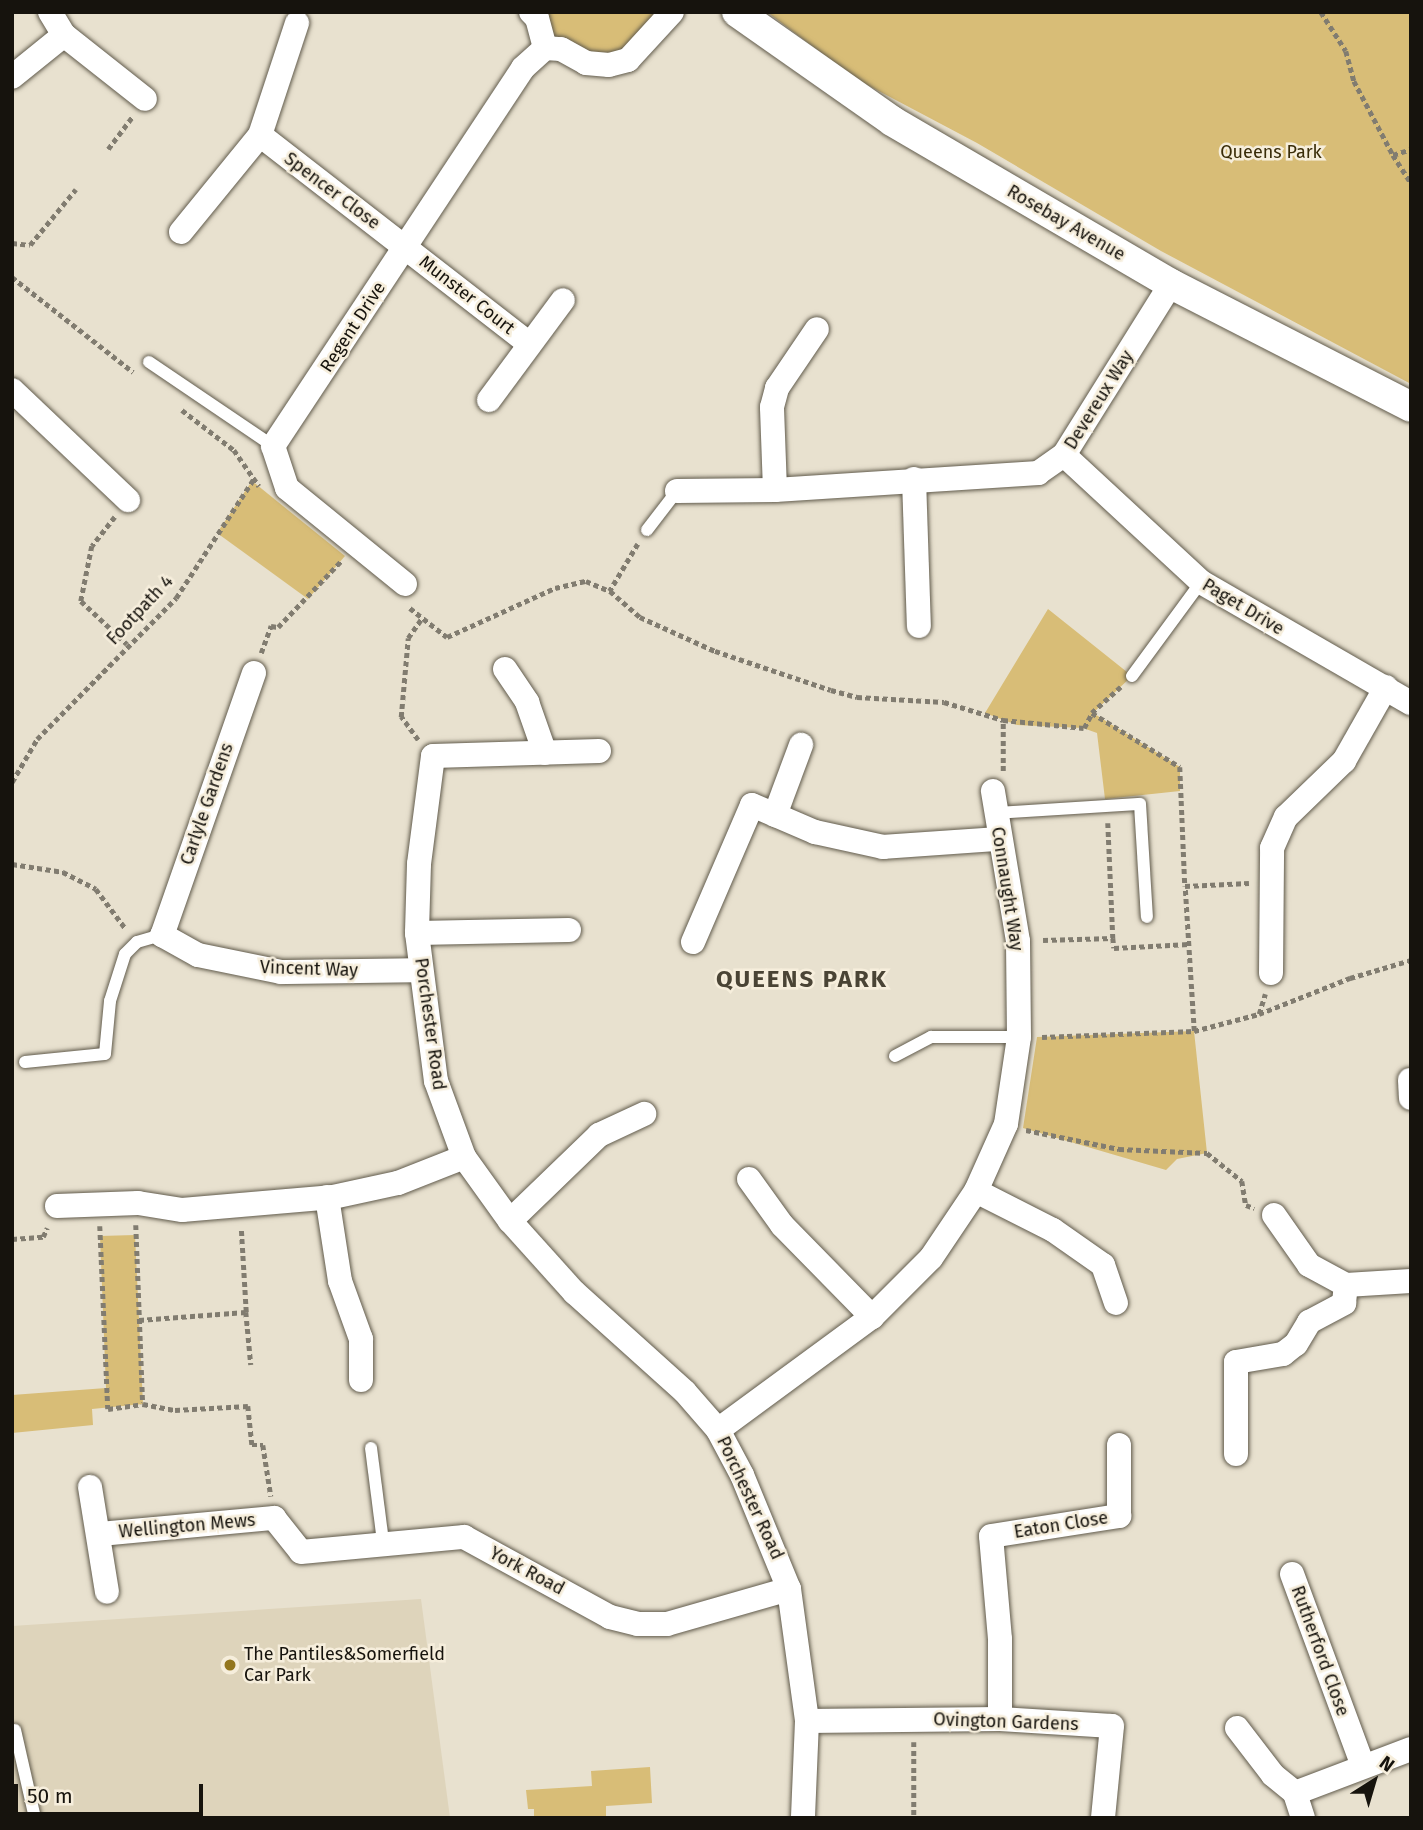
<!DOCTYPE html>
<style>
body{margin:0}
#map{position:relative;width:1423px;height:1830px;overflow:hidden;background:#e8e1cf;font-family:"Fira Sans",sans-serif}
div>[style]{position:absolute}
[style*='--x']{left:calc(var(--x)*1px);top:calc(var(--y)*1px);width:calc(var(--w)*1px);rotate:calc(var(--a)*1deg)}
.built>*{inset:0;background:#ded4bb}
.green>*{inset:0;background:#d8bd77}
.path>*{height:4.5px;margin-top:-2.25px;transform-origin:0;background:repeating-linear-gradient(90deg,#817c70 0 5px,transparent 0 8.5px)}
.roads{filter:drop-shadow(0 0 2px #615b4c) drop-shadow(0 0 2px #615b4c)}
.service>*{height:12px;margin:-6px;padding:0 6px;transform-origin:6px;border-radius:6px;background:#fff}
.minor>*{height:24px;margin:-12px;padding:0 12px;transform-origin:12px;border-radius:12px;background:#fff}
.tertiary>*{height:30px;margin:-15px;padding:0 15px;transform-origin:15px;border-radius:15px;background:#fff}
.dots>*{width:19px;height:19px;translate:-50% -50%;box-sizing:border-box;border:4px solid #f6eedc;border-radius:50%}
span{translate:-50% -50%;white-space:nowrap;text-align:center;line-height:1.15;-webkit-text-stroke:5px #f6eedc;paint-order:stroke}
.park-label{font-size:18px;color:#392c08}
.street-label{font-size:18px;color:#16130d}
.poi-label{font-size:18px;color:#16130d}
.left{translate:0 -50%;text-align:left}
.district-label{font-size:24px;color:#4a4435;font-weight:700;letter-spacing:2px}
.frame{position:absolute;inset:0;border:14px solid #16130d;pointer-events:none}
.north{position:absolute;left:1339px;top:1746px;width:70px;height:70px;-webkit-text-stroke:5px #f6eedc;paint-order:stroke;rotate:37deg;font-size:19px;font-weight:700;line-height:28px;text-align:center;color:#16130d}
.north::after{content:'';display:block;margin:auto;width:24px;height:32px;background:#16130d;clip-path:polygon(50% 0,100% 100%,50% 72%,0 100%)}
.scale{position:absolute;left:14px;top:1784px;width:189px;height:32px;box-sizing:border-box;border:4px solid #16130d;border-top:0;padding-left:9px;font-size:21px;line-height:24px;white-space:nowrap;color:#16130d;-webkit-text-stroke:5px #f6eedc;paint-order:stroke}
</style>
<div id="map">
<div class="built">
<i style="clip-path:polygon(421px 1599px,450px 1818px,12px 1818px,12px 1626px)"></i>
</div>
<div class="green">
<i style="clip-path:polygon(543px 12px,672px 12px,628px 60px,561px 49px)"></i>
<i style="clip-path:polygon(767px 12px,1411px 12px,1411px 384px,1161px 251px,977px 143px,856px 79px)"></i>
<i style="clip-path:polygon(252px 481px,345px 556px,308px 599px,217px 533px)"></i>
<i style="clip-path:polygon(1048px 609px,1132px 676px,1093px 713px,1180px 767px,1180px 791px,1105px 799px,1097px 733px,1083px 728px,1017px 725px,985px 713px)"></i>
<i style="clip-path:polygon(1194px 1031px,1207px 1153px,1177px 1159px,1166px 1170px,1023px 1128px,1037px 1037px)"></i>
<i style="clip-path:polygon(135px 1235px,143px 1404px,92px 1409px,93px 1425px,12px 1433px,12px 1395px,106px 1388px,100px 1236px)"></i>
<i style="clip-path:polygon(650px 1767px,652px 1803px,606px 1806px,606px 1818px,534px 1818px,534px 1809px,528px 1809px,526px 1790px,592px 1786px,591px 1771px)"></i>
</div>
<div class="path">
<i style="--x:1321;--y:12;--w:46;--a:57.3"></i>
<i style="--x:1346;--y:51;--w:31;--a:75"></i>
<i style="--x:1354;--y:81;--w:84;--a:62.2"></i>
<i style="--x:1393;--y:155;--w:19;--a:-18"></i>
<i style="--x:108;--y:149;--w:40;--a:-53"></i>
<i style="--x:1393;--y:155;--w:33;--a:57"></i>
<i style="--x:12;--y:243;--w:18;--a:6"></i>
<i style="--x:30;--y:245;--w:72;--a:-50.6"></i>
<i style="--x:12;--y:277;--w:154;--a:38.1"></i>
<i style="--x:182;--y:410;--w:66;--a:37.6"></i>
<i style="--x:234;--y:450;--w:44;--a:55.2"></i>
<i style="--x:115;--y:517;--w:37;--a:128"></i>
<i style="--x:92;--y:546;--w:56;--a:101.3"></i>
<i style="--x:81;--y:601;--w:63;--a:43.1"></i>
<i style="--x:638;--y:544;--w:55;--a:120.8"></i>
<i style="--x:610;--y:591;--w:40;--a:41"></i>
<i style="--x:640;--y:617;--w:82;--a:24.4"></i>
<i style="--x:715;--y:651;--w:122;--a:18.6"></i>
<i style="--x:831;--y:690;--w:27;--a:15"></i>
<i style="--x:857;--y:697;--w:87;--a:3.3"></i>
<i style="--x:944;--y:702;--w:62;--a:17"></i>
<i style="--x:410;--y:608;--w:47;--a:38.1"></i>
<i style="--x:447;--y:637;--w:119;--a:-24.4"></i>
<i style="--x:555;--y:588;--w:32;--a:-13"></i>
<i style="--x:586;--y:581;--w:26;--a:23"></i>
<i style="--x:261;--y:653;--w:29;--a:-70"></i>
<i style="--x:271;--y:626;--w:7;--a:8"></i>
<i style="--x:278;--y:627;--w:91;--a:-46.3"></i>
<i style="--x:1121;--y:687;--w:39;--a:138"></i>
<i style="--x:1092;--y:713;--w:103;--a:31.5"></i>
<i style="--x:1180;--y:767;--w:119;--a:87.6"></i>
<i style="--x:418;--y:740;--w:29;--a:-126"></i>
<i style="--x:401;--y:717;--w:79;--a:-84.9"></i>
<i style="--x:408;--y:638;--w:24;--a:-55"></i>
<i style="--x:1003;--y:771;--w:51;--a:-90"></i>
<i style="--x:1003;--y:720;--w:81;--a:5.6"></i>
<i style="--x:1084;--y:728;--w:17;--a:-62"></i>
<i style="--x:12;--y:782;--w:50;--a:-59.8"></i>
<i style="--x:37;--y:739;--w:198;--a:-45.4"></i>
<i style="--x:176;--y:598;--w:141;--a:-56.9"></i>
<i style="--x:1108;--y:823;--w:115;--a:87.5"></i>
<i style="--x:12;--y:864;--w:52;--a:8.9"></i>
<i style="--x:63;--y:872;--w:37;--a:27"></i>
<i style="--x:96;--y:889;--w:50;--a:53.1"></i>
<i style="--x:1043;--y:940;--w:70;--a:-1.6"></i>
<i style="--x:1113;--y:938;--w:10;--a:84"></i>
<i style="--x:1114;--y:948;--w:75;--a:-3.1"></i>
<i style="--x:1259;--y:1014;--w:21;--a:-73"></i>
<i style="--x:1194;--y:1031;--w:145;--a:-93.6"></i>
<i style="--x:1185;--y:886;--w:64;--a:-2.7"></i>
<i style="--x:1042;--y:1037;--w:152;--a:-2.3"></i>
<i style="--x:1194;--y:1031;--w:67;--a:-14.7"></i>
<i style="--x:1259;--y:1014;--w:98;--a:-21.6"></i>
<i style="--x:1350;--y:978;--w:64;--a:-16.4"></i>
<i style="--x:1026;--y:1130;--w:95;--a:11.5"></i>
<i style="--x:1119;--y:1149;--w:88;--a:2.6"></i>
<i style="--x:1207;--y:1153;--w:45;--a:38.7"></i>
<i style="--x:1242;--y:1181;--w:24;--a:81"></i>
<i style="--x:1246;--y:1205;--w:9;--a:21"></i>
<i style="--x:136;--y:1225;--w:179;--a:87.8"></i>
<i style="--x:100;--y:1226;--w:183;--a:87.5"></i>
<i style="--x:108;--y:1409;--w:35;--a:-8"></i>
<i style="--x:143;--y:1404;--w:33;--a:11"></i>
<i style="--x:175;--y:1410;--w:73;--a:-3.1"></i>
<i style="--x:248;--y:1406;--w:39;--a:84"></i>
<i style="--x:252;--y:1445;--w:11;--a:0"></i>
<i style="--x:263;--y:1445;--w:52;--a:81.1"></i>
<i style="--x:12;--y:1239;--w:31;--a:-4"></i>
<i style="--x:43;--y:1237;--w:10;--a:-66"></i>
<i style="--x:246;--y:1312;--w:53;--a:84.6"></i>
<i style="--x:139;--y:1320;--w:107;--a:-4.3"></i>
<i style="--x:246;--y:1312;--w:84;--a:-93.4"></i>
<i style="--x:914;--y:1742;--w:76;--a:90"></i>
</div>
<div class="roads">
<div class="service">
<i style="--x:149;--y:362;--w:150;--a:34.1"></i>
<i style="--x:647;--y:530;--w:49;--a:-52.4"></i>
<i style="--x:1132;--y:676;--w:117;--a:-53.7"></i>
<i style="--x:996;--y:813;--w:144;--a:-3.6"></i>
<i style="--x:1140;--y:804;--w:113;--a:86.5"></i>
<i style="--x:895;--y:1056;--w:41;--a:-27.8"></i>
<i style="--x:931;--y:1037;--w:88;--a:0"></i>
<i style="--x:25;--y:1062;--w:80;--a:-5.7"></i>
<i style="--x:105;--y:1054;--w:53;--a:-84.6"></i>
<i style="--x:110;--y:1001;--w:49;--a:-72.3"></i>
<i style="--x:125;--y:954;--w:17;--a:-45"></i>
<i style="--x:137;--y:942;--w:26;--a:-16"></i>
<i style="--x:371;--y:1448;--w:95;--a:82.7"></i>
<i style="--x:15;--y:1730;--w:90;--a:77.2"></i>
</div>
<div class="minor">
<i style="--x:50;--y:12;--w:27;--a:59"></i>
<i style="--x:64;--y:35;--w:103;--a:38.3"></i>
<i style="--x:531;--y:12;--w:8;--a:45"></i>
<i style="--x:537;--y:18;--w:31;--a:75"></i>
<i style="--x:12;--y:77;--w:67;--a:-38.9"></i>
<i style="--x:260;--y:135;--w:341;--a:37.8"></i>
<i style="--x:181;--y:232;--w:125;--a:-50.8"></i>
<i style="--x:260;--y:135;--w:118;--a:-71.7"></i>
<i style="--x:12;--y:390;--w:160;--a:43.5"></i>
<i style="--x:489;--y:400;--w:124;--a:-53.5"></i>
<i style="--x:1064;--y:455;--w:187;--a:42.8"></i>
<i style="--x:1201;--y:582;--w:242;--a:30"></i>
<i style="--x:914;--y:479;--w:147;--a:88.1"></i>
<i style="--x:775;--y:490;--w:83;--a:-92.1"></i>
<i style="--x:772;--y:407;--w:20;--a:-75"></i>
<i style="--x:777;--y:388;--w:71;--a:-55.9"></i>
<i style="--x:677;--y:491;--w:98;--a:-0.6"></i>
<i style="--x:775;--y:490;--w:264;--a:-3.7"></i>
<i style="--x:1038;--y:473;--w:32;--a:-35"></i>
<i style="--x:1064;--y:455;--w:202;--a:-58"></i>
<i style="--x:405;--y:584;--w:152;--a:-140.9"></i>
<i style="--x:287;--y:488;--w:44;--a:-108.4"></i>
<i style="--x:273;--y:446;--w:453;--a:-56.5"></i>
<i style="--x:523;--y:68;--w:30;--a:-42"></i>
<i style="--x:545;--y:48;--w:16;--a:4"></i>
<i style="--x:561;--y:49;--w:29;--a:29"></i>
<i style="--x:586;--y:63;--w:23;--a:5"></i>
<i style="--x:609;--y:65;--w:20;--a:-15"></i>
<i style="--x:628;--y:60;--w:65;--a:-47.5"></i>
<i style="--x:505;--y:669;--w:40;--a:56"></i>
<i style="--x:527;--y:702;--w:54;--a:70.6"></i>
<i style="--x:254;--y:673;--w:278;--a:109.3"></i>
<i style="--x:162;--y:935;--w:41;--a:29.1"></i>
<i style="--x:198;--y:955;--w:85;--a:11.6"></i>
<i style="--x:281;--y:972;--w:140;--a:-0.8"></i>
<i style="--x:599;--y:751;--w:166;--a:178.3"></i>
<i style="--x:433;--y:756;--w:109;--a:97.4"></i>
<i style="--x:419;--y:864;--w:69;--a:91.7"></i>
<i style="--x:417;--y:933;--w:149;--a:82.7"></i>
<i style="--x:436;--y:1081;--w:81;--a:69.8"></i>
<i style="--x:464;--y:1157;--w:79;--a:54.3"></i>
<i style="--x:510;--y:1221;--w:96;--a:48"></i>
<i style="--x:574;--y:1292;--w:149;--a:42"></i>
<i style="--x:685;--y:1392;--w:50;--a:49"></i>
<i style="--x:718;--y:1430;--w:51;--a:61.9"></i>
<i style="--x:742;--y:1475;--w:123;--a:67.6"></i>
<i style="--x:789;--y:1589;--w:133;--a:82.2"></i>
<i style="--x:807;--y:1721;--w:97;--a:92.4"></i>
<i style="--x:775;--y:815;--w:75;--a:-69.6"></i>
<i style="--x:417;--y:933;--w:152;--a:-1.1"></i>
<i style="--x:693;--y:942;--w:149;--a:-66.7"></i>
<i style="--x:752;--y:805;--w:69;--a:23.2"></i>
<i style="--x:815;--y:832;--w:70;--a:12.4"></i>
<i style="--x:883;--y:847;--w:115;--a:-4"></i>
<i style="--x:1271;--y:973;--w:125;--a:-89.5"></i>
<i style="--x:1272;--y:848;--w:34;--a:-66"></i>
<i style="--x:1286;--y:817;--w:81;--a:-44"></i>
<i style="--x:1344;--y:761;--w:85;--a:-60.4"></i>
<i style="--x:1410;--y:1080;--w:18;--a:87"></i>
<i style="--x:749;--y:1179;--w:57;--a:54.3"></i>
<i style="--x:782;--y:1225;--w:129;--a:45.6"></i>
<i style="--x:976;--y:1191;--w:86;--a:26.9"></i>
<i style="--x:1053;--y:1230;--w:61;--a:35"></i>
<i style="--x:1103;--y:1265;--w:40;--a:71.1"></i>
<i style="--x:327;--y:1197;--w:85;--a:81.2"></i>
<i style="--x:340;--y:1281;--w:62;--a:70.1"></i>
<i style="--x:361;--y:1339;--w:41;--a:90"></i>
<i style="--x:57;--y:1206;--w:81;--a:-2.1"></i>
<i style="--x:138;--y:1203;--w:45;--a:9"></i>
<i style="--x:182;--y:1210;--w:152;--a:-4.9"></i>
<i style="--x:333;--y:1197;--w:66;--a:-12.2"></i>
<i style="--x:398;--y:1183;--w:71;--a:-21.5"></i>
<i style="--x:1274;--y:1215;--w:61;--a:55"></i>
<i style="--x:1309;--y:1265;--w:42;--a:28.4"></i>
<i style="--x:510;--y:1221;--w:124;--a:-44"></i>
<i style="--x:599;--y:1135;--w:50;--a:-25"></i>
<i style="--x:718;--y:1430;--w:191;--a:-36.3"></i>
<i style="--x:872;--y:1317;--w:83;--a:-45"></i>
<i style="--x:931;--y:1258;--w:81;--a:-56.1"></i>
<i style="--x:976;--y:1191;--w:73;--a:-65.9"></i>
<i style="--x:1006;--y:1124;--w:88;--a:-81.5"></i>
<i style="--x:1019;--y:1037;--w:96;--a:-90.6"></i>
<i style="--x:1018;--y:941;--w:152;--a:-99.5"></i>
<i style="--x:1236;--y:1454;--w:92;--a:-90"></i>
<i style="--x:1236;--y:1362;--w:48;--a:-9.7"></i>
<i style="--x:1283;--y:1354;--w:16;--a:-38"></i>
<i style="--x:1296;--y:1344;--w:26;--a:-59"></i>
<i style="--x:1309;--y:1322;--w:40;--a:-28"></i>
<i style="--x:1344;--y:1303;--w:18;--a:-84"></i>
<i style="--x:1346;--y:1285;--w:65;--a:-3.5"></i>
<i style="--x:90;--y:1487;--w:106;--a:80.8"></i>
<i style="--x:100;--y:1534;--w:175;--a:-5.3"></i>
<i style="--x:274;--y:1518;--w:43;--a:51.5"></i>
<i style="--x:301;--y:1552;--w:164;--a:-5.3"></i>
<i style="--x:464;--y:1537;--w:166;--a:28.7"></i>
<i style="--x:610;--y:1617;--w:29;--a:14"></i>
<i style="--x:638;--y:1624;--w:29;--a:0"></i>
<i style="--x:667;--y:1624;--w:127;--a:-16"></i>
<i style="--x:1292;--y:1574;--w:205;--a:69.7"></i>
<i style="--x:1000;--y:1719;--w:80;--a:-90"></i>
<i style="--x:1000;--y:1639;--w:103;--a:-95"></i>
<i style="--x:991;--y:1536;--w:130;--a:-8.9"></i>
<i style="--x:1119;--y:1516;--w:71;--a:-90"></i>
<i style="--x:807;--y:1721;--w:193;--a:-0.6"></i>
<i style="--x:1000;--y:1719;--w:112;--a:3.6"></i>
<i style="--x:1112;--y:1726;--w:92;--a:95.6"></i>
<i style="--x:1237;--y:1728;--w:59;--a:52.5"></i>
<i style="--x:1273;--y:1775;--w:28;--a:39"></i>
<i style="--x:1303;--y:1818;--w:26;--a:-108"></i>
<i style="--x:1295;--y:1793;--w:124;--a:-20.8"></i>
</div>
<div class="tertiary">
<i style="--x:737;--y:12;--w:189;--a:35.1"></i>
<i style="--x:892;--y:121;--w:323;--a:30.3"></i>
<i style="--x:1171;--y:284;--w:270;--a:27.1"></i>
</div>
</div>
<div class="dots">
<i style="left:230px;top:1665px;background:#93761d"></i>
</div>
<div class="park-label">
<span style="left:1271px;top:152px">Queens Park</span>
</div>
<div class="street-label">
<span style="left:332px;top:191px;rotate:37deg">Spencer Close</span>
<span style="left:1066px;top:223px;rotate:30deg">Rosebay Avenue</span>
<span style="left:467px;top:295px;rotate:38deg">Munster Court</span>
<span style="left:353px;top:327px;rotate:-57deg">Regent Drive</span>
<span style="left:1099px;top:400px;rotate:-58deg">Devereux Way</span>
<span style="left:1243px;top:607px;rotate:31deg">Paget Drive</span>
<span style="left:140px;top:610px;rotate:-47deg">Footpath 4</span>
<span style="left:207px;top:804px;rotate:-71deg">Carlyle Gardens</span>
<span style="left:1007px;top:889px;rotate:81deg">Connaught Way</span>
<span style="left:309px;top:969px;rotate:2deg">Vincent Way</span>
<span style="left:430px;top:1024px;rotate:82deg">Porchester Road</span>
<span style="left:750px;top:1498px;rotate:65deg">Porchester Road</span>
<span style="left:1061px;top:1525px;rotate:-9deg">Eaton Close</span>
<span style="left:187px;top:1526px;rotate:-5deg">Wellington Mews</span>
<span style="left:527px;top:1571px;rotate:28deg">York Road</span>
<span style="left:1320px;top:1651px;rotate:70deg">Rutherford Close</span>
<span style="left:1006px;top:1722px;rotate:2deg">Ovington Gardens</span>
</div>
<div class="poi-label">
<span class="left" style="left:244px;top:1665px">The Pantiles&amp;Somerfield<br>Car Park</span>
</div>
<div class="district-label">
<span style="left:802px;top:980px">QUEENS PARK</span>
</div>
<div class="frame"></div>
<div class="north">N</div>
<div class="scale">50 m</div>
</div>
